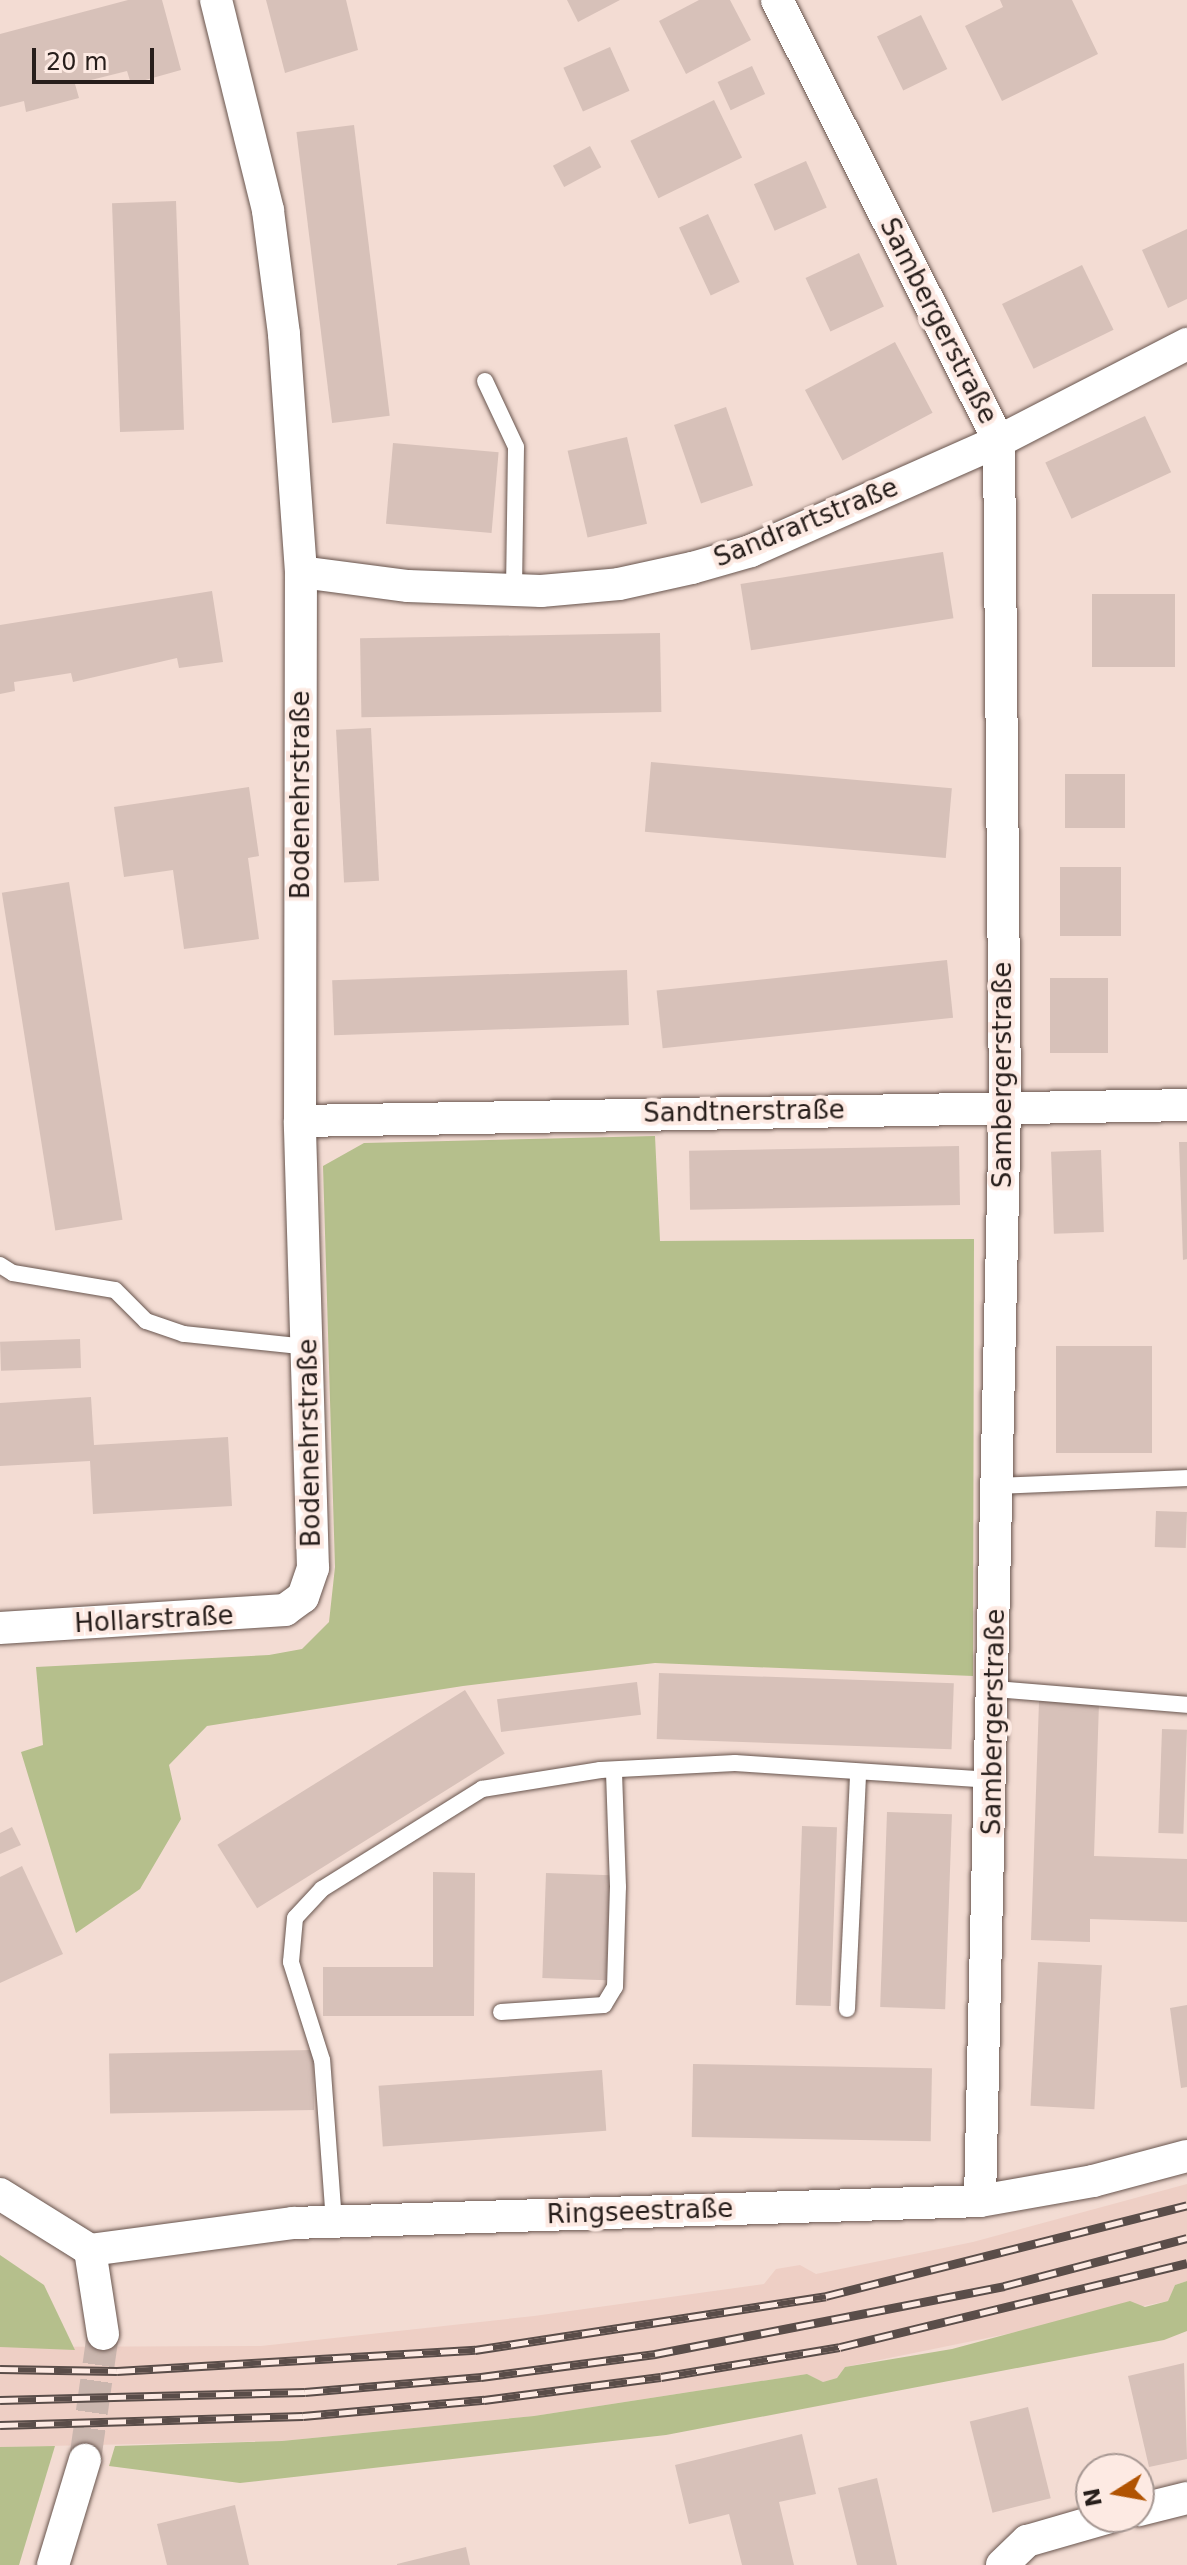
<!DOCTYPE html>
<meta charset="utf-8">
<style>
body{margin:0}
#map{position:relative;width:1187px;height:2565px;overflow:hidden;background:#f3dcd3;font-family:"DejaVu Sans",sans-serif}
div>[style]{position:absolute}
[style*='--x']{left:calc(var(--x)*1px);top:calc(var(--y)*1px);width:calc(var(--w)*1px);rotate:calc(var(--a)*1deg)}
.built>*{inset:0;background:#eecfc5}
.green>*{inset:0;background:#b5bf8c}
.building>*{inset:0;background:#d7c1b9;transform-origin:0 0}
.street-tunnel>*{height:32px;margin-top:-16px;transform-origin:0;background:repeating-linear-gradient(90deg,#cab6ae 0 32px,transparent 0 48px)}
.roads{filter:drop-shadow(0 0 2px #68554e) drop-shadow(0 0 2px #68554e)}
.lane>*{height:16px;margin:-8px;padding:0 8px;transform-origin:8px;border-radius:8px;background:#fff}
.street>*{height:32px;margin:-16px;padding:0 16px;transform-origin:16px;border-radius:16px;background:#fff}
.rail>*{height:9px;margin-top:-4.5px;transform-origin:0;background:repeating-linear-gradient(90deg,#fdeae3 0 18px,#5a4d49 0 36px);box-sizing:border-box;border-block:2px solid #5a4d49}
span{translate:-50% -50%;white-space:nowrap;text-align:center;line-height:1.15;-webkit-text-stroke:8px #fdeae3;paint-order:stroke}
.street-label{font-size:26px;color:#271e1b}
.north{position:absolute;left:1075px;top:2453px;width:80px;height:80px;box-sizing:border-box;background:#fdeae3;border:2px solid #a79893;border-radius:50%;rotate:259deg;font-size:22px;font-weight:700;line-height:32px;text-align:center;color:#271e1b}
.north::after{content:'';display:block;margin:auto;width:28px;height:36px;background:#b15302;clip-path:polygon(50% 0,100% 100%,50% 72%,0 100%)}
.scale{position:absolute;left:32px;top:48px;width:122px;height:36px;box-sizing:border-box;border:4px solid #271e1b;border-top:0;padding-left:10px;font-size:24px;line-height:28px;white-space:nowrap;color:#271e1b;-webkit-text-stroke:6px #fdeae3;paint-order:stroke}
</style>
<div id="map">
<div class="built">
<i style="clip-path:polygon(1187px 2184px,1187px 2281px,1175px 2285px,1168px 2301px,845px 2367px,837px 2378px,823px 2382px,807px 2374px,534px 2416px,282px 2441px,0 2447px,0 2347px,261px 2346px,534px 2316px,764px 2284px,776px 2269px,800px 2265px,816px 2274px,973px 2242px)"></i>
</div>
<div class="green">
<i style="clip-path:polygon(655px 1136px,660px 1241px,974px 1239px,973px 1676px,655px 1663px,463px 1686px,207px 1726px,169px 1765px,181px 1819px,140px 1889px,76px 1933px,21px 1752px,43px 1745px,36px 1667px,269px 1655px,302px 1649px,329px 1622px,335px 1567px,323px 1166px,364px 1143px)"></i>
<i style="clip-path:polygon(0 2255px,44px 2285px,75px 2350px,0 2347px)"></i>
<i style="clip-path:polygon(1187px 2281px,1187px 2331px,1164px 2340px,666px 2435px,240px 2483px,109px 2466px,115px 2446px,282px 2441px,534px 2416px,807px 2374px,823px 2382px,837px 2378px,845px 2367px,952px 2349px,1130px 2301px,1145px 2307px,1168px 2301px,1175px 2285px)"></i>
<i style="clip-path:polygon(55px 2446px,19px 2565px,0 2565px,0 2447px)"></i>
</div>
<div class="building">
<i style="clip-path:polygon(128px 0,162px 0,181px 70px,131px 84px,127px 71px,75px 84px,79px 98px,26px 112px,24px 101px,0 107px,0 34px)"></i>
<i style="clip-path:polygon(266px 0,346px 0,358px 50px,285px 73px)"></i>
<i style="clip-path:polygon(567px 0,620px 0,578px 22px)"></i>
<i style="clip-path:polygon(699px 0,730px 0,751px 40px,686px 74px,659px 21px)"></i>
<i style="clip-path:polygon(1000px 0,1072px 0,1098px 54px,1002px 101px,965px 26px,1003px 7px)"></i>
<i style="left:921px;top:15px;width:60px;height:49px;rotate:64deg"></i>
<i style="left:610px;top:47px;width:48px;height:51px;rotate:66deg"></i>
<i style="left:752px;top:66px;width:31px;height:38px;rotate:65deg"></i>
<i style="left:714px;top:100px;width:64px;height:93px;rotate:64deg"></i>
<i style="left:354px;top:125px;width:293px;height:58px;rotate:83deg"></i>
<i style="left:590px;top:146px;width:24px;height:42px;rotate:62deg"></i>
<i style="left:806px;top:161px;width:51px;height:57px;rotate:66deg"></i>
<i style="left:176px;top:201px;width:229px;height:64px;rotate:88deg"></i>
<i style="left:708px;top:214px;width:75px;height:32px;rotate:65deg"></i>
<i style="clip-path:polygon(1187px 229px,1187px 299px,1168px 308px,1142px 250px)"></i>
<i style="left:859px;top:253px;width:59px;height:59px;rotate:65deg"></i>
<i style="left:1082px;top:265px;width:72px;height:89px;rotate:64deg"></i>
<i style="left:895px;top:342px;width:80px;height:102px;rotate:62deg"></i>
<i style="left:726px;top:407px;width:83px;height:55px;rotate:71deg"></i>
<i style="left:1145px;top:416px;width:62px;height:110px;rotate:65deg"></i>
<i style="left:627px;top:437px;width:89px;height:61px;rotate:77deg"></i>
<i style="left:393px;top:443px;width:106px;height:81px;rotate:5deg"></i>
<i style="left:943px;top:552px;width:67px;height:205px;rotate:81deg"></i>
<i style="clip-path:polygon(212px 591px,223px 662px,179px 668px,177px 658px,73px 682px,71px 673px,14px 682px,15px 691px,0 694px,0 625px)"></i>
<i style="left:1092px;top:594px;width:83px;height:73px"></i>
<i style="left:660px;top:633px;width:79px;height:300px;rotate:89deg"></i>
<i style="left:371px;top:728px;width:153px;height:35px;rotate:87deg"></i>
<i style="left:651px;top:762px;width:302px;height:70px;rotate:5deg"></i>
<i style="left:1065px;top:774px;width:60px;height:54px"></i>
<i style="clip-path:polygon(249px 787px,259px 856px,248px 858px,259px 939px,184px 949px,173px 870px,124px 877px,114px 807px)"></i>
<i style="left:1060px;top:867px;width:61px;height:69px"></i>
<i style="left:69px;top:882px;width:342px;height:68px;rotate:81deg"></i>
<i style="left:947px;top:960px;width:58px;height:292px;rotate:84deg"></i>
<i style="left:627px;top:970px;width:55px;height:295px;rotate:88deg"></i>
<i style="left:1050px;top:978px;width:58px;height:75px"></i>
<i style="clip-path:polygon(1179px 1142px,1187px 1142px,1187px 1259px,1183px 1260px)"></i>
<i style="left:959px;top:1146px;width:59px;height:270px;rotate:89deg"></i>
<i style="left:1101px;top:1150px;width:82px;height:50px;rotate:88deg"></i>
<i style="left:80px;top:1339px;width:29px;height:80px;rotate:88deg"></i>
<i style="left:1152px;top:1346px;width:107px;height:96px;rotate:90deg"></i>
<i style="clip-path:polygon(91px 1397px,94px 1445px,228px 1437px,232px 1506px,93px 1514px,90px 1461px,0 1466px,0 1403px)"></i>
<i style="left:1156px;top:1511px;width:31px;height:36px;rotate:2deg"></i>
<i style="left:659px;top:1673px;width:295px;height:66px;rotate:2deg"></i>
<i style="left:637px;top:1682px;width:33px;height:141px;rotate:83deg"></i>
<i style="left:465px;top:1690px;width:75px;height:292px;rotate:58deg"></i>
<i style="clip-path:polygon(1039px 1701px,1099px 1703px,1094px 1856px,1187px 1859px,1187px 1922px,1090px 1919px,1090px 1942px,1031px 1940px)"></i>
<i style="left:1162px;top:1729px;width:25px;height:104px;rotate:2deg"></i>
<i style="left:887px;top:1812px;width:65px;height:195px;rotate:2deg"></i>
<i style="left:802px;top:1826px;width:35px;height:179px;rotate:2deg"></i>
<i style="clip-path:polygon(12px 1827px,21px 1845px,0 1854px,0 1833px)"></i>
<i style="clip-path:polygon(22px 1866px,63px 1954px,0 1983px,0 1877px)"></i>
<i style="clip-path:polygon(433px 1872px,475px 1873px,474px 2016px,323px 2016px,323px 1967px,433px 1967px)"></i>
<i style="left:546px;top:1873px;width:64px;height:105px;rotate:2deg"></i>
<i style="left:1038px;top:1962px;width:64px;height:144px;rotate:3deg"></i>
<i style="clip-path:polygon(1187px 2005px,1187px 2087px,1181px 2088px,1170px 2008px)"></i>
<i style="left:313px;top:2050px;width:60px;height:204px;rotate:89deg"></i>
<i style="left:693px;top:2064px;width:239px;height:73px;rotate:1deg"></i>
<i style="left:602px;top:2070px;width:61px;height:224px;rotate:86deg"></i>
<i style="clip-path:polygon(1184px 2363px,1187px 2459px,1149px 2467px,1128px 2376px)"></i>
<i style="left:1028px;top:2407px;width:94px;height:60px;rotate:76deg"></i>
<i style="clip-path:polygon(802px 2434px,816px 2494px,779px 2502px,794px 2565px,742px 2565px,729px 2514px,689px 2524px,675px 2465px)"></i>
<i style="clip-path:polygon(877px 2478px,897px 2565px,857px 2565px,838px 2488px)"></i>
<i style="clip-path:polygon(235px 2505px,249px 2565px,167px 2565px,157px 2524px)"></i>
<i style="clip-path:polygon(466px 2547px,470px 2565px,397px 2565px,397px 2564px)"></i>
</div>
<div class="street-tunnel">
<i style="--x:85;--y:2460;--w:127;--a:-81.9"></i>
</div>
<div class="roads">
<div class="lane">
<i style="--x:485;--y:381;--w:73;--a:64.8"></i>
<i style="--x:516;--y:447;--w:144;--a:90.8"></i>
<i style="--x:0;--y:1265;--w:15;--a:32"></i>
<i style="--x:13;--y:1273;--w:103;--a:9.5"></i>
<i style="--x:115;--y:1290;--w:44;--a:45"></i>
<i style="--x:146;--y:1321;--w:40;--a:18.9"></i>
<i style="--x:184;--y:1334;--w:125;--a:6"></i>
<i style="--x:998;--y:1486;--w:189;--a:-2.4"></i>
<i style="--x:994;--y:1689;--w:194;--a:4.7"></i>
<i style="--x:847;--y:2009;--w:236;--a:-87.3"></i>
<i style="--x:501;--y:2012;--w:103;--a:-3.9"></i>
<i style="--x:604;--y:2005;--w:21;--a:-59"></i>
<i style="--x:615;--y:1987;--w:100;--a:-88.3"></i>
<i style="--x:618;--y:1887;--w:117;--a:-92"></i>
<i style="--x:334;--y:2222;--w:162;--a:-94.2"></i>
<i style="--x:322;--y:2060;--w:103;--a:-107.6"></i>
<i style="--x:291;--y:1962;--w:44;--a:-84.8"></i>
<i style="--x:295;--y:1918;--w:40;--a:-47"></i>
<i style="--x:322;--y:1889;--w:189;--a:-32"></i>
<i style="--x:482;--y:1789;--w:120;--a:-9.1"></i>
<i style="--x:600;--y:1770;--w:135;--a:-3"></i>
<i style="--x:735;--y:1763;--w:259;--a:3.8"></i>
</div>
<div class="street">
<i style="--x:777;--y:0;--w:494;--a:63.3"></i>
<i style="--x:999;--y:441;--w:666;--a:89.48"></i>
<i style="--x:1005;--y:1107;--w:1094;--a:91.31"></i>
<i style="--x:301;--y:572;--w:108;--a:7.5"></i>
<i style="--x:408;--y:586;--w:133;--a:2.2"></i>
<i style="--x:541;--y:591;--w:78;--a:-5.1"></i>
<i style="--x:619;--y:584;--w:75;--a:-12.4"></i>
<i style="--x:692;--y:568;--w:61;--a:-16.1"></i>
<i style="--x:751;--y:551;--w:271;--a:-23.9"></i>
<i style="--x:999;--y:441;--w:212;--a:-27.3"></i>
<i style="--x:300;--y:1121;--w:887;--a:-1.03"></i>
<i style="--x:0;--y:1628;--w:286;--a:-3.6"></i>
<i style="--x:285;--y:1610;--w:22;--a:-36"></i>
<i style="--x:303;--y:1597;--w:31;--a:-71"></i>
<i style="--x:313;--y:1568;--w:447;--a:-91.7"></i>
<i style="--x:300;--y:1121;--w:549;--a:-89.9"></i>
<i style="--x:301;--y:572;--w:239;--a:-94.1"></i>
<i style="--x:284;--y:334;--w:125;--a:-97.4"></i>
<i style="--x:268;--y:210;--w:216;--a:-103.9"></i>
<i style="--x:0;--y:2194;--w:106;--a:31.9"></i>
<i style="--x:90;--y:2250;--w:85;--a:81.2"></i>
<i style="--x:90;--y:2250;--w:205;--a:-7.6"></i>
<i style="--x:293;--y:2223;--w:687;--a:-1.83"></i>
<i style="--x:980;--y:2201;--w:115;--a:-10"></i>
<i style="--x:1093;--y:2181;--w:97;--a:-14.9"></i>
<i style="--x:1139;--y:2510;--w:49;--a:-14"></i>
<i style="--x:53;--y:2565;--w:110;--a:-73.1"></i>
<i style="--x:1002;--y:2565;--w:35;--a:-44"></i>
<i style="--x:1027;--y:2541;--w:86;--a:-16.1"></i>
</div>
</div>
<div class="rail">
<i style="--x:0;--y:2369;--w:117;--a:1"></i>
<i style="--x:117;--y:2371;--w:359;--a:-3.4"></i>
<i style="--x:475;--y:2350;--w:355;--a:-8.7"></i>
<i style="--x:826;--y:2296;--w:372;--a:-14.1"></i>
<i style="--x:0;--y:2400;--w:305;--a:-1.5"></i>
<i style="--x:305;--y:2392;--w:177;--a:-4.9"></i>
<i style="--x:481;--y:2377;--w:176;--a:-7.5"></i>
<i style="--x:655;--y:2354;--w:356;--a:-11"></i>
<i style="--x:1004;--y:2286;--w:189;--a:-14.7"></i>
<i style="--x:0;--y:2425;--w:303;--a:-1.7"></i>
<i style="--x:303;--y:2416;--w:182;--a:-5.1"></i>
<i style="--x:484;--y:2400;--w:178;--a:-7.4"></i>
<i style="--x:661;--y:2377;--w:181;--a:-9.5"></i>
<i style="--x:840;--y:2347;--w:357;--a:-13.6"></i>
</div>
<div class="street-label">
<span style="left:938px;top:321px;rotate:63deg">Sambergerstraße</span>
<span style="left:806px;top:523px;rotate:-22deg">Sandrartstraße</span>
<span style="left:301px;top:795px;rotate:-90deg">Bodenehrstraße</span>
<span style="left:1003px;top:1075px;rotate:-90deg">Sambergerstraße</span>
<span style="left:744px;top:1112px;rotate:-1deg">Sandtnerstraße</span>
<span style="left:310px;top:1443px;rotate:-91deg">Bodenehrstraße</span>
<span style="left:154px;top:1620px;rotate:-3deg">Hollarstraße</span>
<span style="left:994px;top:1722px;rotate:-89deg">Sambergerstraße</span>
<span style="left:640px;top:2212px;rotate:-2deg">Ringseestraße</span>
</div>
<div class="north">N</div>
<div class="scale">20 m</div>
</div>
